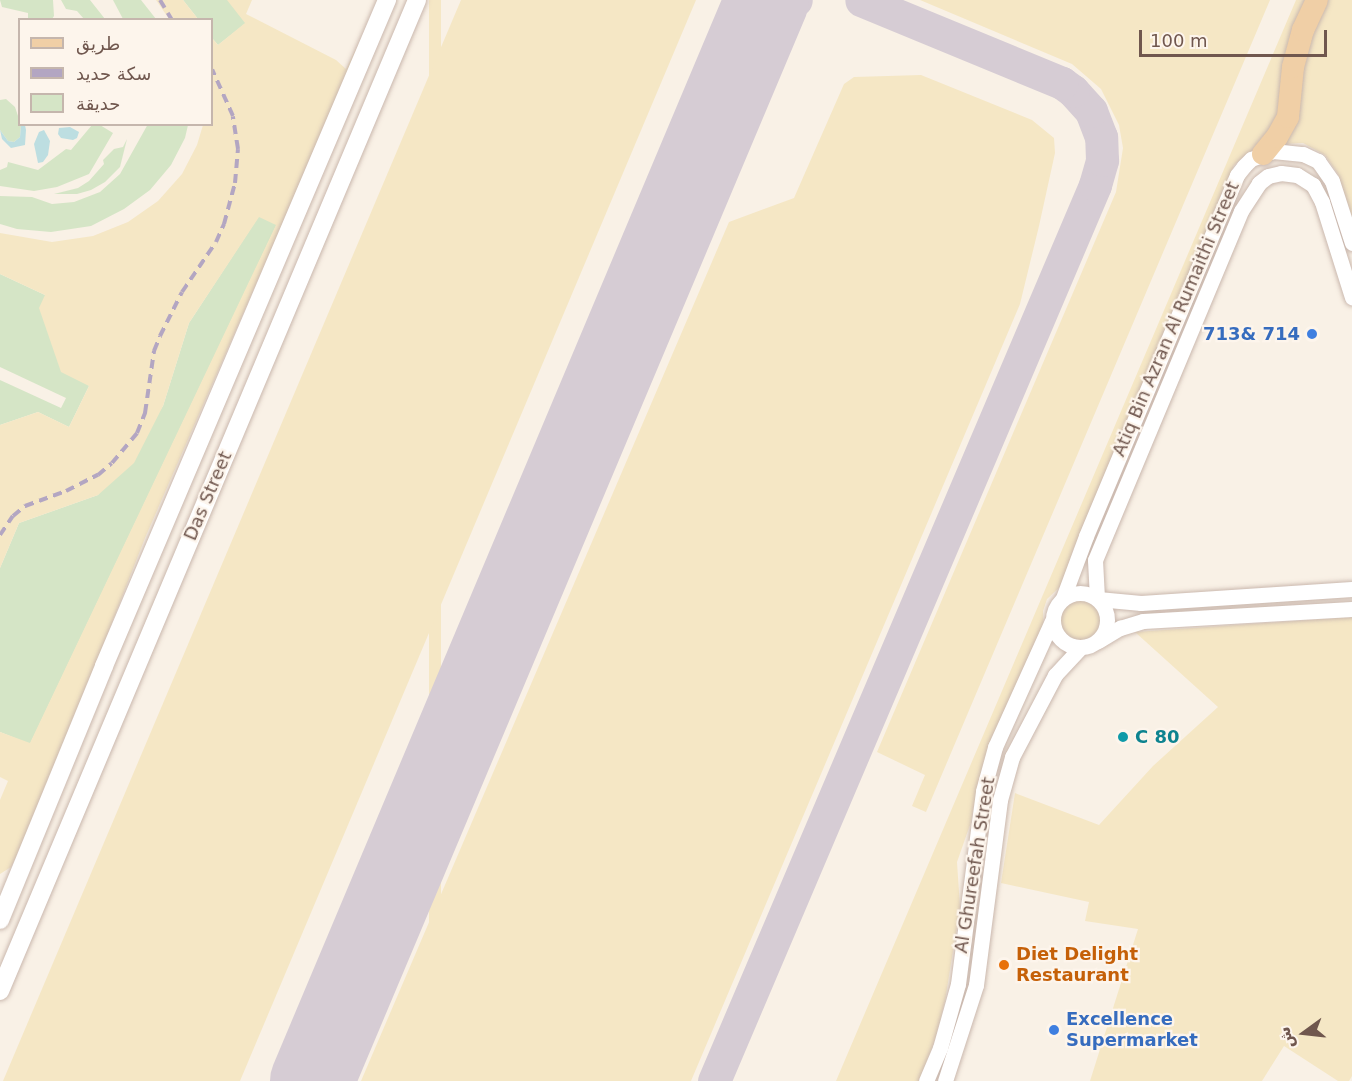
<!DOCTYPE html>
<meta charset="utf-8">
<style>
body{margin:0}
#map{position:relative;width:1352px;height:1081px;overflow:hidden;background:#f9f1e6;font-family:"DejaVu Sans","Noto Sans Arabic",sans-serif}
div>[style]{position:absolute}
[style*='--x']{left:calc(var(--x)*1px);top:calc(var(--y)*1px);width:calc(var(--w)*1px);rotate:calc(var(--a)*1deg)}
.green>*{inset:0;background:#d5e5c6}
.sand>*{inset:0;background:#f5e7c5;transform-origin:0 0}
.round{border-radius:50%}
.water>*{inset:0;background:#bddee1}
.taxiway>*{height:33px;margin:-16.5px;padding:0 16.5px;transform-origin:16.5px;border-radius:16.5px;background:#d6ccd4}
.runway>*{height:84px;margin:-42px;padding:0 42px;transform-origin:42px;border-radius:42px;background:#d6ccd4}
.roads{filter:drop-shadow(0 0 2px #cab8ae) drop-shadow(0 0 2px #cab8ae)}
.minor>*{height:15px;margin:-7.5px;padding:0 7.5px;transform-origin:7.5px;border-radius:7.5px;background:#fff}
.minor>.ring{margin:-7.5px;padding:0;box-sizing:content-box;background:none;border:15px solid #fff;border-radius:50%}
.tertiary>*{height:18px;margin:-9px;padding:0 9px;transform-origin:9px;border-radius:9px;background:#fff}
.primary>*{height:22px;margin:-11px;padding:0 11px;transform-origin:11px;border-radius:11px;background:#f0cfa6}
.rail>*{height:4px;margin-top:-2px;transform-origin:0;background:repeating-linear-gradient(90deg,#b3a6c2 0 9px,transparent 0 15px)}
.dots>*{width:16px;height:16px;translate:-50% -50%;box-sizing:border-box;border:3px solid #fdf5ec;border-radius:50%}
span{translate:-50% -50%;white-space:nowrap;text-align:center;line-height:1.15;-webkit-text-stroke:4.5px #fdf5ec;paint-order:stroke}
.street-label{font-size:18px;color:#70574e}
.shop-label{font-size:18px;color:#366cbe;font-weight:700}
.right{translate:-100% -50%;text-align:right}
.left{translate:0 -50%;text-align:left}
.culture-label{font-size:18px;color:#0d838f;font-weight:700}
.food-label{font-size:18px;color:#c56008;font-weight:700}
.legend{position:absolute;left:18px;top:18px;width:195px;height:108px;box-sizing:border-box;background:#fdf5ec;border:2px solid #c5b6ad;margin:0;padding:8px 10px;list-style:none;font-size:18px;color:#70574e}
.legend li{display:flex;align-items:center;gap:12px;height:30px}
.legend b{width:30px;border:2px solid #c5b6ad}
.north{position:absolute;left:1274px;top:1003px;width:60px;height:60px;-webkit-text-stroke:4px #fdf5ec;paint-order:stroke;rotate:255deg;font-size:16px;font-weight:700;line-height:24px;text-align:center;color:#70574e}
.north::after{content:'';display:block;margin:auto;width:21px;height:27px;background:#70574e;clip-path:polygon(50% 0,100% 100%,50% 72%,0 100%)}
.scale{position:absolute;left:1139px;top:30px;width:188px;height:27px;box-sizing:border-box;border:3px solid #70574e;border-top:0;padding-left:8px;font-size:18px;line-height:21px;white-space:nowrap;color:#70574e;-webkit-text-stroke:4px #fdf5ec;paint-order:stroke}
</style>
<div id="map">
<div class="green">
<i style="clip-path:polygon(0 0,53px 0,54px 16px,52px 19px,28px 19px,28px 13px,2px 7px)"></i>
<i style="clip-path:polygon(61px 0,90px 0,105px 19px,84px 19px,77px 11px,66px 9px)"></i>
<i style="clip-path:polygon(113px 0,141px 0,156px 19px,123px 19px)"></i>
<i style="clip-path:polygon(183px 0,228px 0,246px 23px,218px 45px,212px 38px,212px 20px,198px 19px)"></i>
<i style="clip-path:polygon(6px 99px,15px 107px,21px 125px,20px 137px,14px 142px,8px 141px,0 130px,0 100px)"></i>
<i style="clip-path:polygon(148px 124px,188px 125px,185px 138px,171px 165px,150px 190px,124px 209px,91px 226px,51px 232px,17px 229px,0 224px,0 196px,32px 197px,52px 204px,74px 202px,100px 192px,120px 174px)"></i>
<i style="clip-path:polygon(92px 125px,100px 125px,113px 133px,89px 174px,57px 187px,34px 191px,0 186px,0 170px,7px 167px,8px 162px,38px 170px,66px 149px,71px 150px)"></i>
<i style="clip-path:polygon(127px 139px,120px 167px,105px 182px,91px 190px,77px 194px,54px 194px,78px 188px,89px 181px,104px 164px,103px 160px,114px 149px,123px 147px)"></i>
<i style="clip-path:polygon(259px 216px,277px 224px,30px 744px,0 732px,0 568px,19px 523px,98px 495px,163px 406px,189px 323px)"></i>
<i style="clip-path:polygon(0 274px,45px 295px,89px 386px,69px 427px,38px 412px,0 425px,0 380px,61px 408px,66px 398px,0 367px)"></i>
</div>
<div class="sand">
<i style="clip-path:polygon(156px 0,183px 0,198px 19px,169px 19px)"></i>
<i style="clip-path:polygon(227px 0,252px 0,246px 14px,336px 60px,346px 69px,380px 0,145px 538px,33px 825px,11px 867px,0 874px,0 800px,8px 781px,0 777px,0 732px,30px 743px,276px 225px,259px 217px,189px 323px,163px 406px,134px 463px,98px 495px,19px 523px,0 568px,0 425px,38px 412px,69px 427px,89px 386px,61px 372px,39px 308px,45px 295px,0 274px,0 233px,52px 242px,93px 236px,128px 222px,158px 201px,182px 174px,197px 145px,203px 125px,212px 124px,212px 38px,218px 45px,245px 23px)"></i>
<i style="left:429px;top:0;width:12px;height:1099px"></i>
<i style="clip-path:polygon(461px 0,696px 0,240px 1081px,3px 1081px)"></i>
<i style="clip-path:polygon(920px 0,1270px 0,926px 812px,912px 806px,925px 775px,877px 752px,1116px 192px,1123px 148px,1119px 125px,1101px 89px,1072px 64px)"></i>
<i style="clip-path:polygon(1296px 0,1311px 0,1284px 115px,1262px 146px,1249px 152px,1234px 165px,1073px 550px,1063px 584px,1047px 599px,1043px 611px,1044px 633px,978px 787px,970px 825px,957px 862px,960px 907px,945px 1001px,935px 1040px,919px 1081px,836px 1081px)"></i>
<i style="clip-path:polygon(1326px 0,1352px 0,1352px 217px,1338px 174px,1325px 155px,1303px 143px,1281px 144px,1300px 69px)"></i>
<i style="clip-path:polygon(921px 75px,1032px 120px,1054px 138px,1055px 153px,1039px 226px,1020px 304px,691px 1081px,361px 1081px,729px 222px,794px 198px,844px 84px,854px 77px)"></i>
<i class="round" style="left:1058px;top:598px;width:44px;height:44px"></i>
<i style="clip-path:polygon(1352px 617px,1352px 1076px,1349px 1081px,1338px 1081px,1284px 1046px,1262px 1081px,1090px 1081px,1138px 929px,1085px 921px,1089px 902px,1001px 883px,1015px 793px,1099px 825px,1153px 766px,1218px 707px,1135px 632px)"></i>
</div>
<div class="water">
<i style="clip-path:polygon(21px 125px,25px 125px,26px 130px,25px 145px,11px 148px,2px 139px,0 130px,8px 141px,14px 142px,20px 137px)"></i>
<i style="clip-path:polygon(70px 127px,79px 132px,77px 138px,73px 140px,61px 138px,58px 134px,59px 128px)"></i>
<i style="clip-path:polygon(44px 130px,50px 141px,48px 155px,43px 162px,38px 163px,34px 144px,39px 132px)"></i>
</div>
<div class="taxiway">
<i style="--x:748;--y:42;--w:39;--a:-46"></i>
<i style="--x:775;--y:14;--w:25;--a:-34"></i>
<i style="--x:714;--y:1081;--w:974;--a:-66.96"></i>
<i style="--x:1095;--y:185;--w:26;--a:-74"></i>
<i style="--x:1102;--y:160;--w:23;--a:-92"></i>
<i style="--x:1101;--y:137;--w:28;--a:-111"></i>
<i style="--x:1091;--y:111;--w:27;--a:-132"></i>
<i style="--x:1073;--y:91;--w:14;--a:-144"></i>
<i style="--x:1062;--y:83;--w:217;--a:-157.6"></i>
</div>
<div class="runway">
<i style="--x:312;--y:1081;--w:1173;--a:-67.17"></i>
</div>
<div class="roads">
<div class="minor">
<i class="ring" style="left:1053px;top:593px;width:39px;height:39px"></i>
<i style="--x:1063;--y:598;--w:66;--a:-69.6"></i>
<i style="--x:1086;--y:536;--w:391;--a:-67.3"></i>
<i style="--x:1237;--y:175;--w:11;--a:-52"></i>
<i style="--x:1244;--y:166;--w:10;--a:-45"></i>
<i style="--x:1251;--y:159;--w:23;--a:-20"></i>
<i style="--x:1273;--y:151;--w:30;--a:6"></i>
<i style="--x:1303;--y:154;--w:17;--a:25"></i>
<i style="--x:1318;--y:161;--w:24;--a:55"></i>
<i style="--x:1332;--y:181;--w:65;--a:72.1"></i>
<i style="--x:1097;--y:598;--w:38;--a:-93"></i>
<i style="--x:1095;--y:560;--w:378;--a:-67.3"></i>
<i style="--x:1241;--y:211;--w:33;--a:-57"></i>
<i style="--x:1259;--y:183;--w:11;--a:-38"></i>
<i style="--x:1268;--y:176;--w:13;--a:-13"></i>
<i style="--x:1281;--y:173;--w:16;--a:7"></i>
<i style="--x:1297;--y:175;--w:19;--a:32"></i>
<i style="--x:1313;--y:185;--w:19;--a:62"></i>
<i style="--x:1322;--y:202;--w:100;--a:72.5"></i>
<i style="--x:1098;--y:599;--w:43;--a:5.3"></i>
<i style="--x:1141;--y:603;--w:211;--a:-3.8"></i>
<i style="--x:1098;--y:641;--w:26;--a:-31"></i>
<i style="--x:1120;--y:628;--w:24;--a:-17"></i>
<i style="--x:1143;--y:621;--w:209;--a:-3.3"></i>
<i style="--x:926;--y:1081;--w:36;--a:-67"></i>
<i style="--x:940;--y:1048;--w:66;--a:-74.3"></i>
<i style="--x:958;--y:984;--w:195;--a:-82.6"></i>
<i style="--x:983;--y:791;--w:46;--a:-74.7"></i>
<i style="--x:995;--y:747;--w:138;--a:-65.7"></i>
<i style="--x:945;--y:1081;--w:101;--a:-72.1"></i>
<i style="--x:976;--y:985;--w:187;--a:-82.6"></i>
<i style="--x:1000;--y:800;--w:45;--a:-74.4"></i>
<i style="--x:1012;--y:757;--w:93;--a:-62.3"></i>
<i style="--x:1055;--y:675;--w:38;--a:-47"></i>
</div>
<div class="tertiary">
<i style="--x:0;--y:920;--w:274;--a:-67.7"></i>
<i style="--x:104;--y:666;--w:724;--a:-66.98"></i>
<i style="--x:0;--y:991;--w:1075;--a:-67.18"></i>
</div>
<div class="primary">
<i style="--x:1263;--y:154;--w:22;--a:-51"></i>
<i style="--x:1277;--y:137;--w:23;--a:-61"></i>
<i style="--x:1288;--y:117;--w:50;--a:-84.3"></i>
<i style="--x:1293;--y:67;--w:38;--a:-75"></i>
<i style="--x:1303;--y:30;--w:33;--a:-65"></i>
</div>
</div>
<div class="rail">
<i style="--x:160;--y:0;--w:23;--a:59"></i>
<i style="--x:0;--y:535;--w:23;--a:-56"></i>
<i style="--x:13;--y:516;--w:16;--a:-40"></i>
<i style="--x:25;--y:506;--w:44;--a:-20.1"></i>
<i style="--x:66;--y:491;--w:36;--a:-27"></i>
<i style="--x:98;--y:475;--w:18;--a:-41"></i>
<i style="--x:112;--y:463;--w:39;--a:-50"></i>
<i style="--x:137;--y:433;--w:22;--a:-68"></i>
<i style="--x:145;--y:413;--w:63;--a:-81.7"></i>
<i style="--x:154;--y:351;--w:16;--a:-68"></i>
<i style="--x:160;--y:336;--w:49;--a:-63.4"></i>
<i style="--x:182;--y:292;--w:60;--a:-55.8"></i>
<i style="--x:216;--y:242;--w:20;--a:-66"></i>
<i style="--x:224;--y:224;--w:42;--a:-75"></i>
<i style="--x:235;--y:183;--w:34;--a:-85"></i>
<i style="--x:238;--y:149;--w:33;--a:-99"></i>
<i style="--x:233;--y:116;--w:51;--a:-114.1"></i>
</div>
<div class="dots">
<i style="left:1312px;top:334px;background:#3f7fe0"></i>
<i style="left:1123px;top:737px;background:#0f9aa8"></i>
<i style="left:1004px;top:965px;background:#e8710a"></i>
<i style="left:1054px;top:1030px;background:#3f7fe0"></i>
</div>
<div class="street-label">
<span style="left:1176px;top:319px;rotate:-67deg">Atiq Bin Azran Al Rumaithi Street</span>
<span style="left:208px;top:496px;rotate:-67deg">Das Street</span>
<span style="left:975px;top:865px;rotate:-81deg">Al Ghureefah Street</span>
</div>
<div class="shop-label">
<span class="right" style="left:1300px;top:334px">713&amp; 714</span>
<span class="left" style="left:1066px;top:1030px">Excellence<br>Supermarket</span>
</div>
<div class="culture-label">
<span class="left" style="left:1135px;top:737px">C 80</span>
</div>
<div class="food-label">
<span class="left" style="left:1016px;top:965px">Diet Delight<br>Restaurant</span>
</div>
<ul class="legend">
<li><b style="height:8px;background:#f0cfa6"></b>طريق</li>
<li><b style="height:8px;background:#b3a6c2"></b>سكة حديد</li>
<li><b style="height:16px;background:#d5e5c6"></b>حديقة</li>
</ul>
<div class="north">ش</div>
<div class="scale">100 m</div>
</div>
